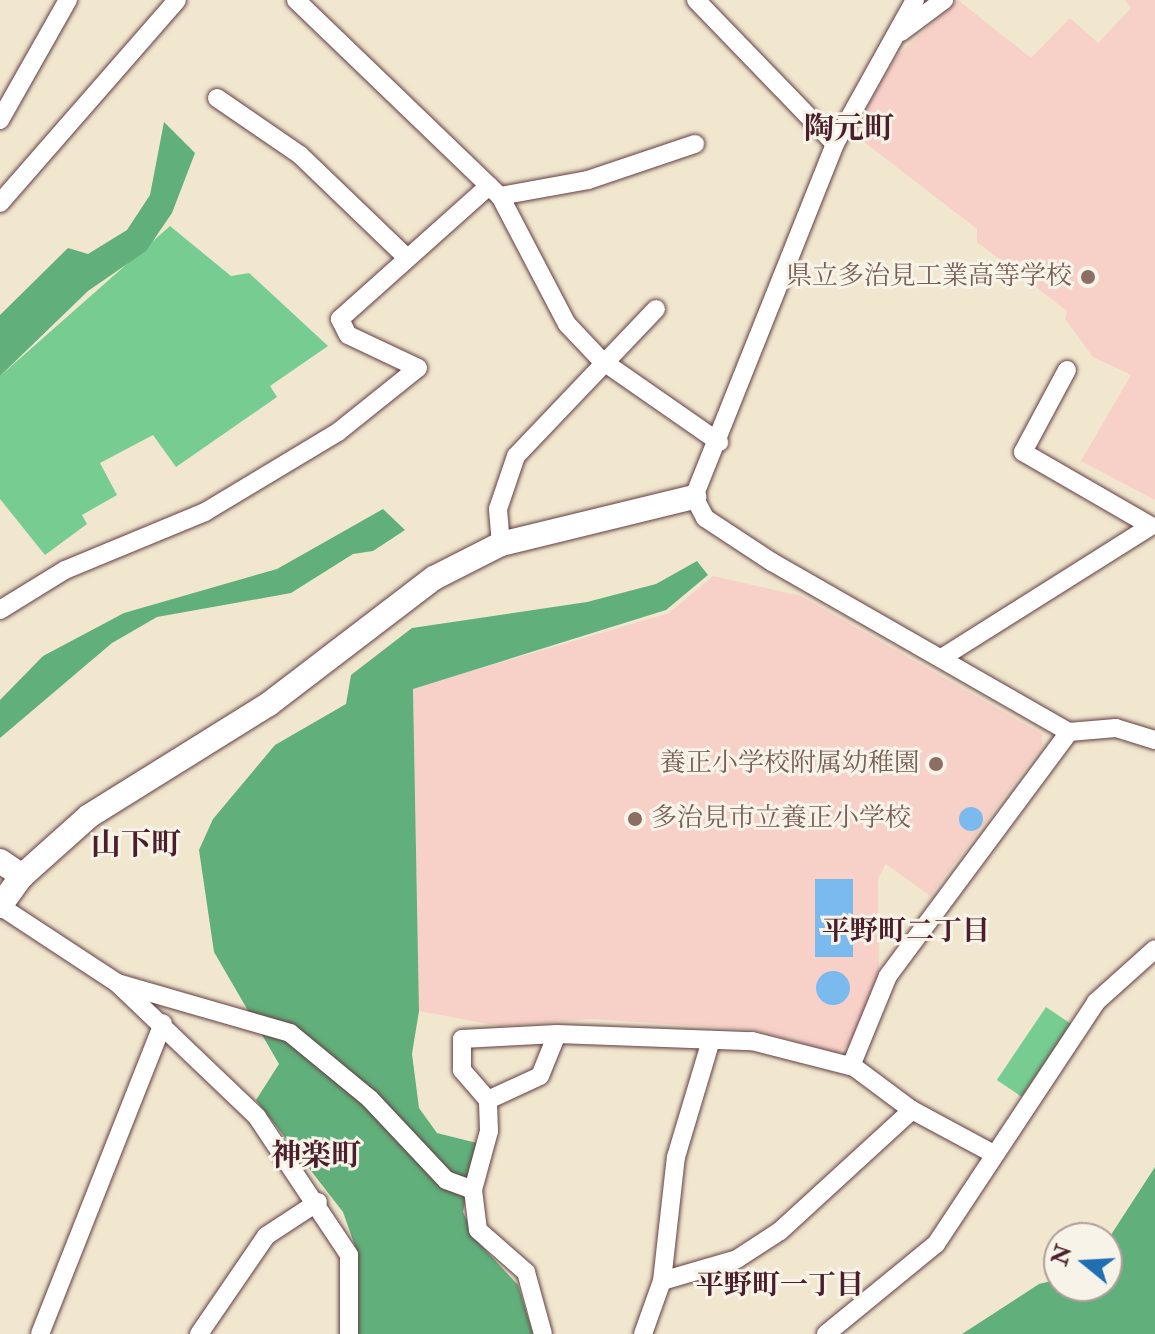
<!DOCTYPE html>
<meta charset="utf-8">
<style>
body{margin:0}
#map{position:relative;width:1155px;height:1334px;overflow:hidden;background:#f1e7ce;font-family:"IM FELL Double Pica","Noto Serif JP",serif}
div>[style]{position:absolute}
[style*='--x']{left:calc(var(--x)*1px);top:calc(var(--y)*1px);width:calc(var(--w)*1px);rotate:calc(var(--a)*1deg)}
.built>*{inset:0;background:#f7d1c8}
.green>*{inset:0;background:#77cd91;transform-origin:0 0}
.forest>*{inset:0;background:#61b07b}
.water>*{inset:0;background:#7bbaef;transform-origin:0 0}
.round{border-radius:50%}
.roads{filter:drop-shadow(0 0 2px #633d43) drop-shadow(0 0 2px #633d43)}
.minor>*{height:18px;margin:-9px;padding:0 9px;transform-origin:9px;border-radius:9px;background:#fff}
.tertiary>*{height:24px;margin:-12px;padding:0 12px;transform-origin:12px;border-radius:12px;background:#fff}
.dots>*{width:22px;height:22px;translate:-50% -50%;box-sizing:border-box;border:4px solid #f7f3e8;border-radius:50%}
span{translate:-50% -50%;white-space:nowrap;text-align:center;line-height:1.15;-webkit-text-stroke:6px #f7f3e8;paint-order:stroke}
.education-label{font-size:26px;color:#785e54}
.right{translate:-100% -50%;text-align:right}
.left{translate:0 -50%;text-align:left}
.neighbourhood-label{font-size:28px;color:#4a1f2b;font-weight:700}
.quarter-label{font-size:30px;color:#4a1f2b;font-weight:700}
.north{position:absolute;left:1043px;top:1222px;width:80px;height:80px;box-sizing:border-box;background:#f7f3e8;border:2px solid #b29e9c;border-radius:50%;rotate:288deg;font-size:22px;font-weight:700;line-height:32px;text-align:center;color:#4a1f2b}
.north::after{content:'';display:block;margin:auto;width:28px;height:36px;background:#1f6fb2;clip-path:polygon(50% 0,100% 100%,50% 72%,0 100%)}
</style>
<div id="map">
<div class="built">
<i style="clip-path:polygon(958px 0,1031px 58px,1070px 18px,1098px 43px,1131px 8px,1125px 0,1155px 0,1155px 500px,1081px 461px,1131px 375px,1093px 357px,1065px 319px,1067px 311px,977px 242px,977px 229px,851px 132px,898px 55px)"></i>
<i style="clip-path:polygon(713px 576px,801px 596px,1042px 734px,1042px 746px,930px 896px,886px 864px,878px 878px,879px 971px,853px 1042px,837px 1053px,757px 1030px,593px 1019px,499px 1026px,419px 1011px,413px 688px,669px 613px)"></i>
</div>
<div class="green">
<i style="clip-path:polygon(170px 226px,231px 276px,249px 273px,328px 346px,270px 386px,277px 397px,176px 467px,153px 435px,100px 463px,117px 495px,82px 515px,87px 524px,45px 555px,0 499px,0 376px)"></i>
<i style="left:1046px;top:1007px;width:30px;height:88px;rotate:34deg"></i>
</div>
<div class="forest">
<i style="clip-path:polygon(164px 122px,195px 153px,172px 213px,146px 251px,88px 291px,0 376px,0 315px,68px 248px,88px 254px,127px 230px,150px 195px)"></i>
<i style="clip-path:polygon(383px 509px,405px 530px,373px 551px,353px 554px,291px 593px,157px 617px,112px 643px,0 738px,0 700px,43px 656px,124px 613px,277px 569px)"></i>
<i style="clip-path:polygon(697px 561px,708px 575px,666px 610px,413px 689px,419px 1011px,412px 1054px,419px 1108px,437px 1133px,477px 1143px,463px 1212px,476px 1240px,518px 1285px,533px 1334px,357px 1334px,356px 1249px,343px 1212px,256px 1100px,279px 1064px,214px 952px,199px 850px,213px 819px,275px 745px,346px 704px,351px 675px,412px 628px,587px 602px,656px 584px)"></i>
<i style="clip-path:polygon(1155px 1167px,1155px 1334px,962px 1334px,1039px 1284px,1059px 1279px,1059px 1286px,1107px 1286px,1107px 1241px)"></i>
</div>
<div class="water">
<i class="round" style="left:959px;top:807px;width:24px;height:24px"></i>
<i style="left:815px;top:879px;width:38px;height:78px"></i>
<i class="round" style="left:816px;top:971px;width:34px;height:34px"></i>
</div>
<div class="roads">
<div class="minor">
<i style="--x:296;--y:0;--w:283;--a:43.9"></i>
<i style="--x:500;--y:196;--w:144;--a:62.4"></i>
<i style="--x:567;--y:324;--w:50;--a:46.6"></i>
<i style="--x:601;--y:360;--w:144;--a:34.8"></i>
<i style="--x:696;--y:0;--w:200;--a:46"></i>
<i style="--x:915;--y:0;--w:165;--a:119.1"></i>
<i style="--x:835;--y:144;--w:380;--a:111.8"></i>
<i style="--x:694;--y:497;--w:24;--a:62"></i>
<i style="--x:705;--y:518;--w:80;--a:33.3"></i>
<i style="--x:772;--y:562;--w:342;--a:29.8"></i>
<i style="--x:1069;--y:732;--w:47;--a:-4.9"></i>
<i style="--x:1116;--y:728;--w:41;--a:17.1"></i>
<i style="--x:901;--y:32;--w:54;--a:-36.7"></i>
<i style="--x:217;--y:98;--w:101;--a:34.5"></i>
<i style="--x:300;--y:155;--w:144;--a:43.9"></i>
<i style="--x:0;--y:120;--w:138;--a:-60.5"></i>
<i style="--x:500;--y:196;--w:89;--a:-10.3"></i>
<i style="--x:588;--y:180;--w:113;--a:-18.6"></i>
<i style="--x:0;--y:203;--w:269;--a:-48.9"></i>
<i style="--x:501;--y:544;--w:35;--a:-95"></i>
<i style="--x:498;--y:509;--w:56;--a:-71.2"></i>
<i style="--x:516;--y:456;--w:203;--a:-46.4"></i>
<i style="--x:0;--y:610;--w:76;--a:-31.6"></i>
<i style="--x:65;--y:570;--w:152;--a:-22.5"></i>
<i style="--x:205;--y:512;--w:155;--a:-31"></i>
<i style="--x:338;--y:432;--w:102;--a:-38.7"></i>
<i style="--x:418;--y:368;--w:77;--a:-154.8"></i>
<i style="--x:348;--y:335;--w:18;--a:-117"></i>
<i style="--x:340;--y:319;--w:200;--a:-41.8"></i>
<i style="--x:943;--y:657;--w:246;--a:-32.2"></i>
<i style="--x:1151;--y:526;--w:148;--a:-150"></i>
<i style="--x:1023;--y:452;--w:93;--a:-61.8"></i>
<i style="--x:0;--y:906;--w:140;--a:33.3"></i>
<i style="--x:117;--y:983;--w:194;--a:43.7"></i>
<i style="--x:257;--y:1117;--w:166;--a:56.3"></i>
<i style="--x:349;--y:1255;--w:79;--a:90"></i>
<i style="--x:117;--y:983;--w:180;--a:16.1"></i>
<i style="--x:290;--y:1033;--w:104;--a:39.5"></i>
<i style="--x:370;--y:1099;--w:111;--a:46.8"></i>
<i style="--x:446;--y:1180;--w:29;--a:20"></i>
<i style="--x:473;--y:1190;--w:61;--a:-74.8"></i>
<i style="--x:489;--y:1131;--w:31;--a:-92"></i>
<i style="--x:488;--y:1100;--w:57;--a:-24.8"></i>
<i style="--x:540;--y:1076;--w:45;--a:-68"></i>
<i style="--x:557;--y:1034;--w:195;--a:2.1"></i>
<i style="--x:752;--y:1041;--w:105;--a:14.3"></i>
<i style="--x:854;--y:1067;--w:72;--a:36.6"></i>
<i style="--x:912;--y:1110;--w:91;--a:28.3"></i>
<i style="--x:851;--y:1066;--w:97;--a:-67.7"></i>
<i style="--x:888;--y:976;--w:304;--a:-53.4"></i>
<i style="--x:488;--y:1100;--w:40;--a:-131"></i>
<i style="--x:462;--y:1070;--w:31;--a:-90"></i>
<i style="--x:462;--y:1039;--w:95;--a:-3"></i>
<i style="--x:473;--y:1190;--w:40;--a:82.9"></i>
<i style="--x:478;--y:1230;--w:64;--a:41.2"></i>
<i style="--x:526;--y:1272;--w:64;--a:74.7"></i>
<i style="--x:662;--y:1281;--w:78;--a:-16.3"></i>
<i style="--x:737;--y:1259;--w:51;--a:-33.1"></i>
<i style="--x:780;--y:1231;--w:179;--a:-42.5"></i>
<i style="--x:40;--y:1334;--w:334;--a:-68.4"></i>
<i style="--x:199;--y:1334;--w:119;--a:-55.6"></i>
<i style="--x:266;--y:1236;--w:62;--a:-33.2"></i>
<i style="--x:643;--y:1334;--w:56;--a:-70.3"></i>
<i style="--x:662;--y:1281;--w:125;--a:-83.6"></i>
<i style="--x:676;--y:1157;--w:122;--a:-73.3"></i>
<i style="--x:826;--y:1334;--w:142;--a:-39.3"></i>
<i style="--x:936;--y:1244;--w:290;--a:-56.5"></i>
<i style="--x:1096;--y:1002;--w:79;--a:-41.9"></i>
</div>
<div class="tertiary">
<i style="--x:0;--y:861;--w:27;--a:34"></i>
<i style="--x:0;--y:906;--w:37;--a:-54"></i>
<i style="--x:22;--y:876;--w:90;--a:-41.8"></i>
<i style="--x:89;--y:816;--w:212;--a:-31.9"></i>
<i style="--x:269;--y:704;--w:208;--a:-37.4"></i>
<i style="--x:434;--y:578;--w:75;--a:-26.9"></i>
<i style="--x:501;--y:544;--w:199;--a:-13.7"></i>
</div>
</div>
<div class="dots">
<i style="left:1088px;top:277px;background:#8d6e63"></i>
<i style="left:936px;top:764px;background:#8d6e63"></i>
<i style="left:635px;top:819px;background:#8d6e63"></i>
</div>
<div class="education-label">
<span class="right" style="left:1072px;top:277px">県立多治見工業高等学校</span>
<span class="right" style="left:920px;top:764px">養正小学校附属幼稚園</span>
<span class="left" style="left:651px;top:819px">多治見市立養正小学校</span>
</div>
<div class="neighbourhood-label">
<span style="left:906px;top:932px">平野町二丁目</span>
<span style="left:780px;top:1286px">平野町一丁目</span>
</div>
<div class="quarter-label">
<span style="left:849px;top:129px">陶元町</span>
<span style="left:136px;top:845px">山下町</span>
<span style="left:316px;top:1156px">神楽町</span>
</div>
<div class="north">N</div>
</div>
